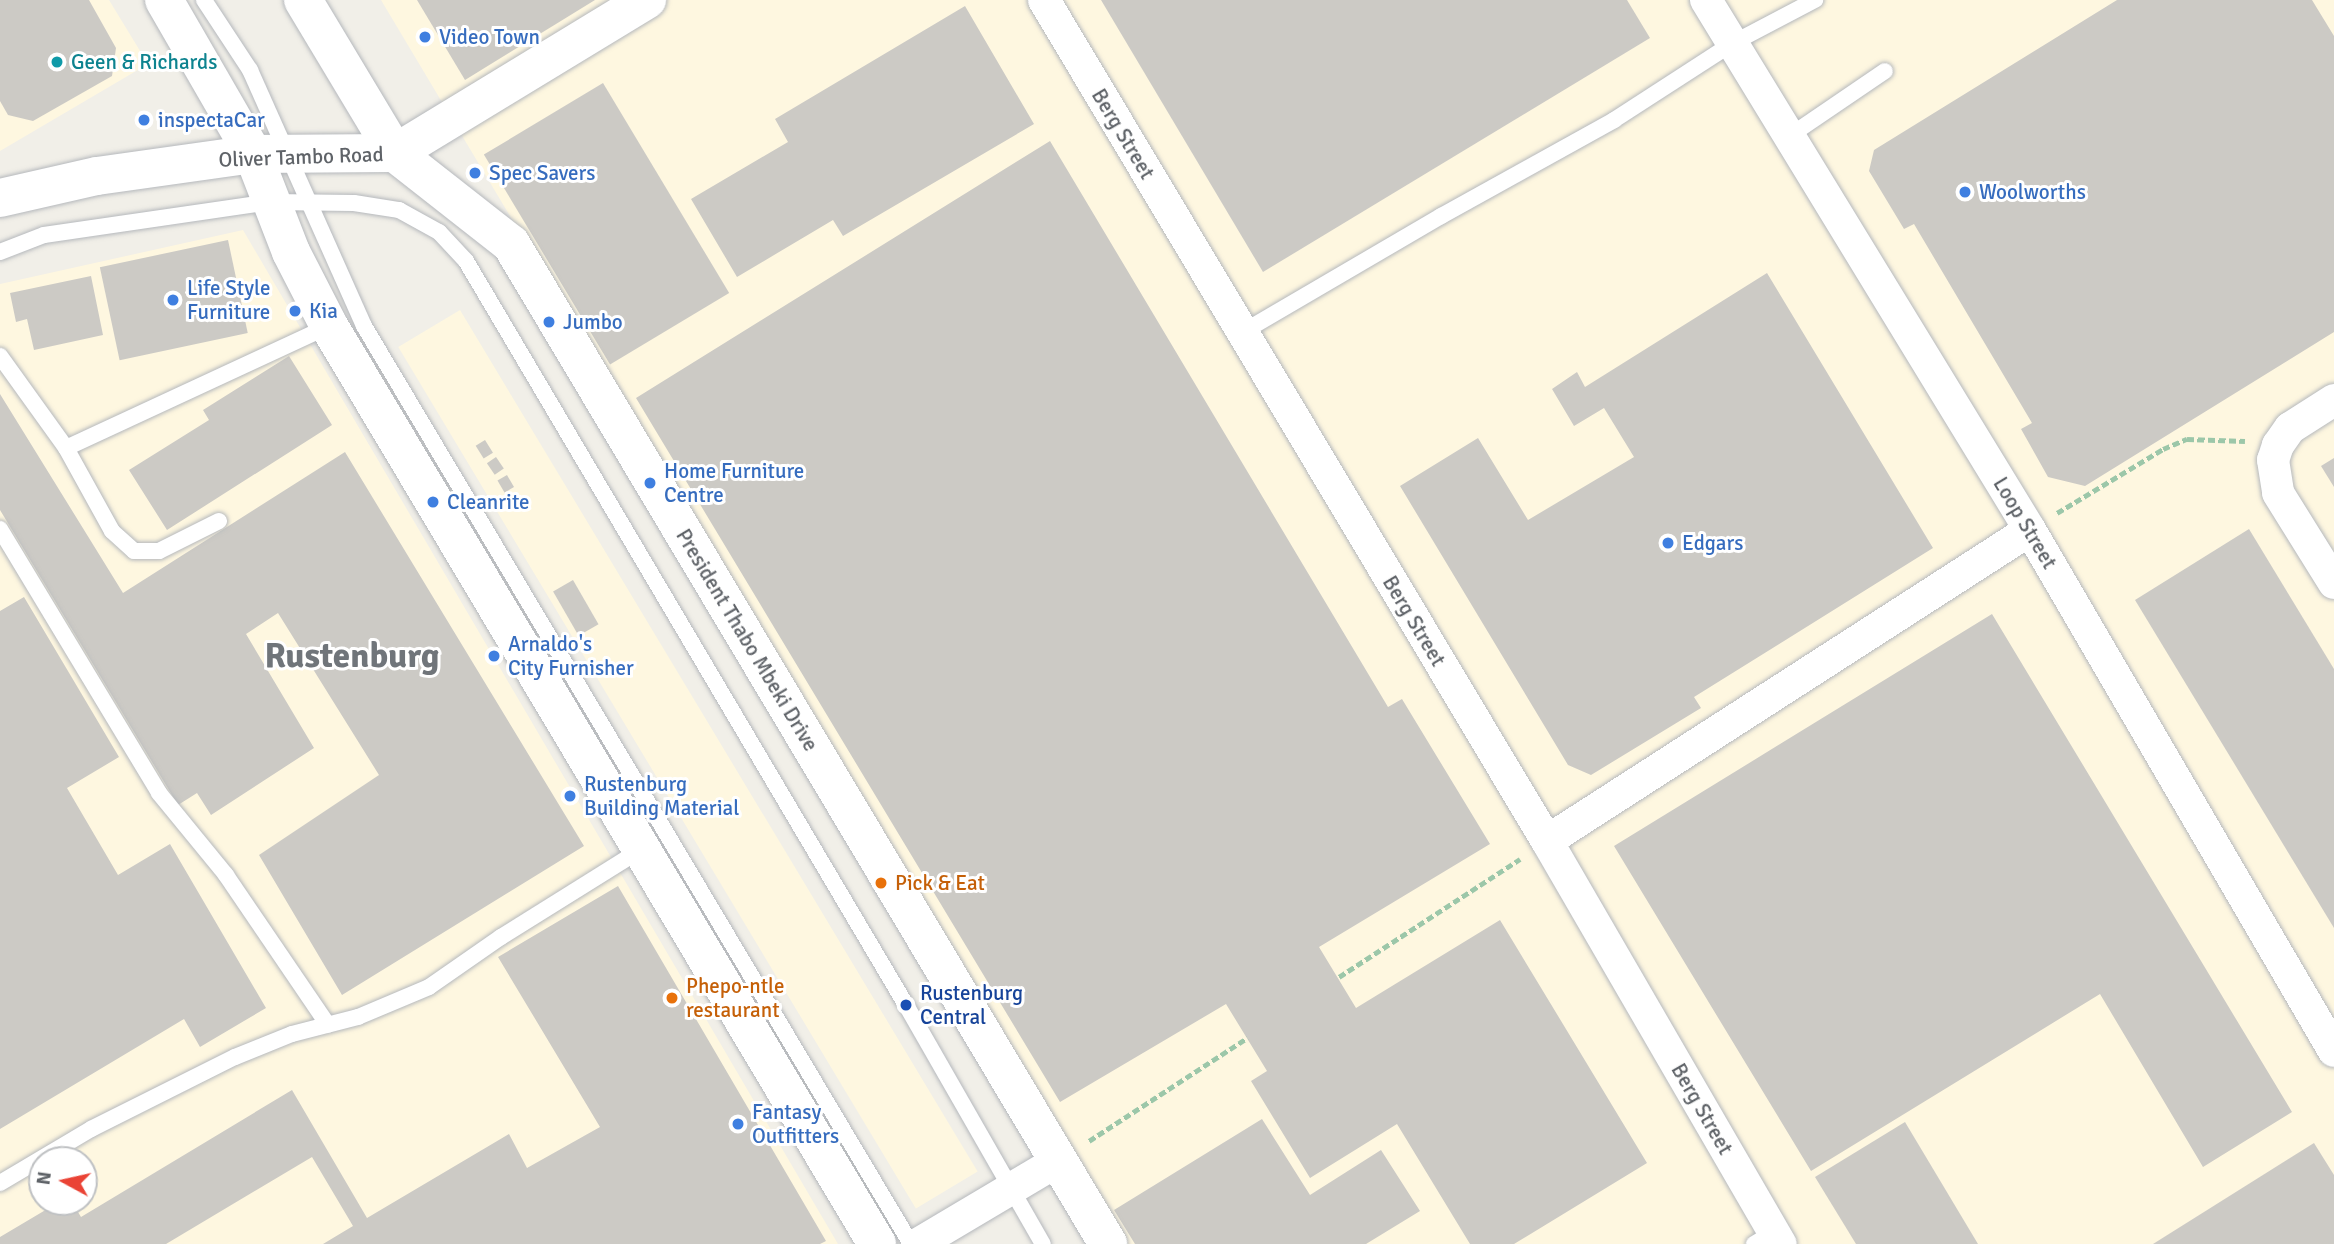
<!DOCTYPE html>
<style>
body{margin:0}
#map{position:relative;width:2334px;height:1244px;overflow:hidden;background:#f1efe8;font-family:Signika,sans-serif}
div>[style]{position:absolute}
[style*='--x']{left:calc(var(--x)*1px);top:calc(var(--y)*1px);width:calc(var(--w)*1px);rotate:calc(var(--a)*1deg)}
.commercial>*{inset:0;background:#fef7e0;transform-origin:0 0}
.building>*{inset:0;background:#cccac5;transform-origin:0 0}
.path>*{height:4.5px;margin-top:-2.25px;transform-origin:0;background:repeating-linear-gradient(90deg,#9cc7a9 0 7px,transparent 0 10.5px)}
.roads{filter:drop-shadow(0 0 2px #b5b8bc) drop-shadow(0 0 2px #b5b8bc)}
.lane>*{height:16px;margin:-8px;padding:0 8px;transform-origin:8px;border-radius:8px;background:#fff}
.street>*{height:32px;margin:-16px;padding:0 16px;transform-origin:16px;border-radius:16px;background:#fff}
.secondary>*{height:38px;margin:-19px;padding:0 19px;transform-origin:19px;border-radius:19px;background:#fff}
.dots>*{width:19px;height:19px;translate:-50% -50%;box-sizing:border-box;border:4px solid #fff;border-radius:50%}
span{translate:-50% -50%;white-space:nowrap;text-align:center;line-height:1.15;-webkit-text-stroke:6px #fff;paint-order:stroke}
.shop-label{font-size:21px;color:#366cbe}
.left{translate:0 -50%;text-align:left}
.culture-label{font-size:21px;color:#0d838f}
.street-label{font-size:21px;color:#5f6368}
.food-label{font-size:21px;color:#c56008}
.transit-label{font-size:21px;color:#164399}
.town-label{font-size:35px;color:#70757a;font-weight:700}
.north{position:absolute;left:28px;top:1146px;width:70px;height:70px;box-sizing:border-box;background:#fff;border:2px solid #bfc1c3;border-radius:50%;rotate:278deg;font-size:19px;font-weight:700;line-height:28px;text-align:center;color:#5f6368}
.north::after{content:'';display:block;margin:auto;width:24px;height:32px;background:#ea4335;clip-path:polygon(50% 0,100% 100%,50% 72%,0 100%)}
</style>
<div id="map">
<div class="commercial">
<i style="clip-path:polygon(0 0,109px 0,148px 64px,0 151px)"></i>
<i style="clip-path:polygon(381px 0,2334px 0,2334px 1244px,1124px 1244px)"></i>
<i style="clip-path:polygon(evenodd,243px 230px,838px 1244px,0 1244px,0 284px,243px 230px,42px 1160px,84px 1160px,84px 1202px,42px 1202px,42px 1160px)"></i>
<i style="left:460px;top:310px;width:1005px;height:72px;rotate:59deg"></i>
</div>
<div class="building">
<i style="clip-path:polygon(0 0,89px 0,116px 48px,112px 76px,33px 121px,8px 115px,0 101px)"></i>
<i style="clip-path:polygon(417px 0,595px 0,465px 80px)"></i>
<i style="clip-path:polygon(1101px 0,1627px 0,1650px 38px,1263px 272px)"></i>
<i style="clip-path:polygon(2117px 0,2312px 0,2334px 36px,2334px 332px,2085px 486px,2048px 477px,2021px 429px,2032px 423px,1914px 224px,1904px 229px,1869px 171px,1874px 150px)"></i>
<i style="clip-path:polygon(965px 6px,1034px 124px,843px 236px,833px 220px,737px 277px,691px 199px,788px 142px,775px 119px)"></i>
<i style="left:603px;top:83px;width:245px;height:139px;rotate:59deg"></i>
<i style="clip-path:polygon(1050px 141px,1388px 707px,1402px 699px,1490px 844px,1319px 947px,1356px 1008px,1500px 920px,1647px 1163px,1514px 1244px,1470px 1244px,1397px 1124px,1310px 1178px,1251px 1081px,1267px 1071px,1226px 1004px,1060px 1102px,636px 398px)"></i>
<i style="left:228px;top:240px;width:95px;height:131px;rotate:78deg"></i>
<i style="clip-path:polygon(1767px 273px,1933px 548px,1694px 697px,1701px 708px,1591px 775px,1568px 765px,1400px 486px,1478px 438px,1528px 520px,1634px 457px,1604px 408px,1574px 426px,1552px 389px,1577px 372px,1585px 387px)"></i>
<i style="clip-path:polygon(91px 276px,103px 335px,34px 350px,27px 319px,16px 322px,10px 293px)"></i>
<i style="clip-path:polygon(289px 356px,332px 425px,167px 530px,129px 470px,209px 420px,203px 410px)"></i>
<i style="clip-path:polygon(0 394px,123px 593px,345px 452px,584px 846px,342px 995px,259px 855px,379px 775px,278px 613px,246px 634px,314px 748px,211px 815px,197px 793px,178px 805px,0 510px)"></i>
<i style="left:485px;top:440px;width:15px;height:11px;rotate:58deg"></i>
<i style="left:496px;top:457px;width:14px;height:11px;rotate:56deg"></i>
<i style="clip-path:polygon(2334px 458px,2334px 487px,2321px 466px)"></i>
<i style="left:507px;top:475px;width:14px;height:11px;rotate:60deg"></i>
<i style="left:517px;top:492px;width:15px;height:11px;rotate:58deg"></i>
<i style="clip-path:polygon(2249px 529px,2334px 669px,2334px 928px,2135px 600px)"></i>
<i style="left:573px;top:580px;width:51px;height:23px;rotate:60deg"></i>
<i style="clip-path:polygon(24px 597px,119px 757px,67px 788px,118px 875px,170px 844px,266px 1008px,200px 1047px,184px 1019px,0 1129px,0 611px)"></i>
<i style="clip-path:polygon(1992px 614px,2292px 1112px,2203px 1167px,2100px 994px,1811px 1171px,1614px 846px)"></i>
<i style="clip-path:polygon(618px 886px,826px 1241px,820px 1244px,323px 1244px,353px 1226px,312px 1157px,166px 1244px,0 1244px,0 1237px,59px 1202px,72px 1202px,81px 1217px,292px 1090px,367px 1218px,509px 1134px,527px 1168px,600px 1127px,498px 957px)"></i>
<i style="clip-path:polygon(1262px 1119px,1310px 1195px,1381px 1150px,1420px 1211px,1366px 1244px,1135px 1244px,1114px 1210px)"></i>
<i style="clip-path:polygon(1905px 1122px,1978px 1244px,1856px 1244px,1815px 1177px)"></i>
<i style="clip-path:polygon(2314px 1143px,2334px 1175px,2334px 1244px,2153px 1244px)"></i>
</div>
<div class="path">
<i style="--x:2057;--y:513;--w:124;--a:-31.1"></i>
<i style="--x:2163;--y:449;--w:26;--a:-23"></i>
<i style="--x:2187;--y:439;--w:58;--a:2"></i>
<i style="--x:1339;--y:977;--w:216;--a:-33.1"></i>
<i style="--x:1089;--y:1141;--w:189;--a:-33.1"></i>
</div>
<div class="roads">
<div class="lane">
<i style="--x:204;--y:0;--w:84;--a:56.7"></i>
<i style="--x:250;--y:70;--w:280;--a:66"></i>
<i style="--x:364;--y:326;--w:1069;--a:59.21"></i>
<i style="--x:1788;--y:137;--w:117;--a:-34.2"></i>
<i style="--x:0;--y:252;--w:47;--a:-21.1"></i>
<i style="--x:44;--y:235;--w:228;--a:-8.3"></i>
<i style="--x:270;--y:202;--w:84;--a:0.7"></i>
<i style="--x:354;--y:203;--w:46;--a:8.8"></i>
<i style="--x:399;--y:210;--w:46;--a:28.8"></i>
<i style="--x:439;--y:232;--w:40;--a:47"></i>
<i style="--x:466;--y:261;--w:864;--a:59.4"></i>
<i style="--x:906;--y:1005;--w:275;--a:60.2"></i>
<i style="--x:1241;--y:333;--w:232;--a:-30.3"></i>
<i style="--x:1441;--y:216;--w:198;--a:-29"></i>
<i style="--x:1614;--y:120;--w:142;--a:-32.9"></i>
<i style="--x:1733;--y:43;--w:93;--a:-27.7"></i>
<i style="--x:0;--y:356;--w:113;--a:54.3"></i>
<i style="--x:219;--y:521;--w:67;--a:153.4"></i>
<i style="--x:159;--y:551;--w:25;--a:180"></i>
<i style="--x:134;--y:551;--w:30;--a:-138"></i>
<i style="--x:112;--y:531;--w:95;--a:-119"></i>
<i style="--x:66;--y:448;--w:290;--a:-24.9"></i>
<i style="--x:0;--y:529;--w:308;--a:58.9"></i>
<i style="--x:159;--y:793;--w:106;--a:50.7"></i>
<i style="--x:226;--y:875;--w:181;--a:55.8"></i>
<i style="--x:0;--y:1183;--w:106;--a:-30.7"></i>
<i style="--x:91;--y:1129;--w:161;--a:-26.6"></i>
<i style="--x:235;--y:1057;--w:61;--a:-22"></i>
<i style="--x:292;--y:1034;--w:68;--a:-14.4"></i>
<i style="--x:358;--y:1017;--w:77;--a:-22.9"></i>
<i style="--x:429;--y:987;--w:88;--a:-34.8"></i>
<i style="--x:501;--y:937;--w:164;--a:-32"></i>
<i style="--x:1754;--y:1244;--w:23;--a:-31"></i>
</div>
<div class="street">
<i style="--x:1044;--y:0;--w:980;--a:59.12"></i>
<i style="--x:1547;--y:841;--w:466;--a:59.9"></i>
<i style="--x:1706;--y:0;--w:621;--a:58.56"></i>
<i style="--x:2030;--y:530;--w:603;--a:59.74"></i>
<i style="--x:2334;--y:400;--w:52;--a:147.5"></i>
<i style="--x:2290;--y:428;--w:21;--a:125"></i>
<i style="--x:2278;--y:445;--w:16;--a:108"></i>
<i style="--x:2273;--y:460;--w:33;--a:81"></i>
<i style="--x:2278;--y:493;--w:106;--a:58.1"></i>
<i style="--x:1547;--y:841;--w:574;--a:-32.78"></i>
<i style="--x:918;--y:1244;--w:163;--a:-30.7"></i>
</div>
<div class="secondary">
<i style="--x:164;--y:0;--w:178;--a:60"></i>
<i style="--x:253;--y:154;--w:105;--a:68.8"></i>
<i style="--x:291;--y:252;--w:83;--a:62.8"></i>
<i style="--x:329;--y:326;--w:1069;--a:59.16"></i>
<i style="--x:303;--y:0;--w:179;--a:59"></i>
<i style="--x:395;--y:153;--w:147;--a:38.1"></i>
<i style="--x:511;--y:244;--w:1165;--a:59.16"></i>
<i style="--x:0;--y:198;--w:99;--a:-12.8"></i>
<i style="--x:97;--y:176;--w:158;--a:-8"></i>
<i style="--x:253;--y:154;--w:142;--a:-0.4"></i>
<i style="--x:395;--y:153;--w:295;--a:-31.3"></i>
</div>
</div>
<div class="dots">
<i style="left:425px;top:37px;background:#3f7fe0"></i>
<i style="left:57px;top:62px;background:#0f9aa8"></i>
<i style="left:144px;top:120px;background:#3f7fe0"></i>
<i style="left:475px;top:173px;background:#3f7fe0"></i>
<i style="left:1965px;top:192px;background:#3f7fe0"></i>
<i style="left:173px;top:300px;background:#3f7fe0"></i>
<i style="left:295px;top:311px;background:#3f7fe0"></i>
<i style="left:549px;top:322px;background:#3f7fe0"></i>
<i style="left:650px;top:483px;background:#3f7fe0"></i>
<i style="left:433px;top:502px;background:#3f7fe0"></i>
<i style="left:1668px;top:543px;background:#3f7fe0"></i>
<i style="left:494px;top:656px;background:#3f7fe0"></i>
<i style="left:570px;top:796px;background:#3f7fe0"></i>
<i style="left:881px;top:883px;background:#e8710a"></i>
<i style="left:672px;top:998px;background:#e8710a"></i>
<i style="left:906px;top:1005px;background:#1a4fb4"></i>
<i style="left:738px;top:1124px;background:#3f7fe0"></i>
</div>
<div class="shop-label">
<span class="left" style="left:439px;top:37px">Video Town</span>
<span class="left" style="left:158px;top:120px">inspectaCar</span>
<span class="left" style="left:489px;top:173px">Spec Savers</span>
<span class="left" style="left:1979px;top:192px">Woolworths</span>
<span class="left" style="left:187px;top:300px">Life Style<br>Furniture</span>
<span class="left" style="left:309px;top:311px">Kia</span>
<span class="left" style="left:563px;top:322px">Jumbo</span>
<span class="left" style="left:664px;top:483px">Home Furniture<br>Centre</span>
<span class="left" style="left:447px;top:502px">Cleanrite</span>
<span class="left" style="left:1682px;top:543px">Edgars</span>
<span class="left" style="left:508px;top:656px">Arnaldo's<br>City Furnisher</span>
<span class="left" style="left:584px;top:796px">Rustenburg<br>Building Material</span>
<span class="left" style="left:752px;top:1124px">Fantasy<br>Outfitters</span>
</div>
<div class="culture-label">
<span class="left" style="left:71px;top:62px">Geen &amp; Richards</span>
</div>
<div class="street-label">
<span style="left:1123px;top:134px;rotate:59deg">Berg Street</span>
<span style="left:301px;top:157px;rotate:-2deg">Oliver Tambo Road</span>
<span style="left:2025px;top:523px;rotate:59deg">Loop Street</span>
<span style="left:1414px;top:621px;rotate:59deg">Berg Street</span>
<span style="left:747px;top:640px;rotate:59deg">President Thabo Mbeki Drive</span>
<span style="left:1702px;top:1109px;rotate:60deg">Berg Street</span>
</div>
<div class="food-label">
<span class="left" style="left:895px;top:883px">Pick &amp; Eat</span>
<span class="left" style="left:686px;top:998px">Phepo-ntle<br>restaurant</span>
</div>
<div class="transit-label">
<span class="left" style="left:920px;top:1005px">Rustenburg<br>Central</span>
</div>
<div class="town-label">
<span style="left:352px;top:656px">Rustenburg</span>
</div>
<div class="north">N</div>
</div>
